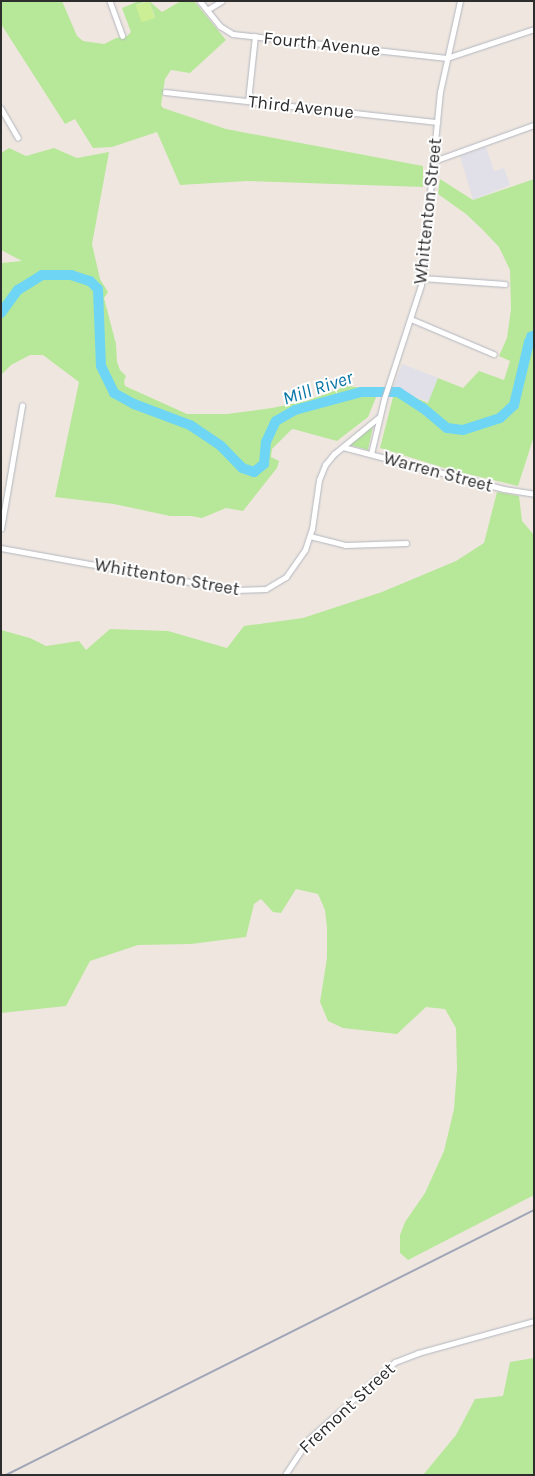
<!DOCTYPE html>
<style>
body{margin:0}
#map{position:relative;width:535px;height:1476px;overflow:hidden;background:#efe7df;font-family:Karla,sans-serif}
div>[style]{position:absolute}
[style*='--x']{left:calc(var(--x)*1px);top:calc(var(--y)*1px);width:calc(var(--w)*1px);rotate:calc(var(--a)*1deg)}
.industrial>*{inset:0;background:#e1dfe7;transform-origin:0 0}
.green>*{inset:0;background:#b7e799}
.pitch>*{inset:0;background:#ccef95;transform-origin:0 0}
.water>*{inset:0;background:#6ed6f4}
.river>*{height:10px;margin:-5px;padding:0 5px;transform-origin:5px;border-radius:5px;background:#6ed6f4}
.roads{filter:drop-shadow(0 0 1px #b3b6c1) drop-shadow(0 0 1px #b3b6c1)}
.street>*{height:4.5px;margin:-2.25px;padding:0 2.25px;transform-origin:2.25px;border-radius:2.25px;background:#fff}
.rail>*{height:2px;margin:-1px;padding:0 1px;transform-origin:1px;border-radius:1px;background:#a1a5b8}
span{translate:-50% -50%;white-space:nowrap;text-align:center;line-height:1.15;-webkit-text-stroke:4px #fff;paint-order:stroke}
.street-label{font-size:18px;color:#2d2d2d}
.water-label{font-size:19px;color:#0876a6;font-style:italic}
.frame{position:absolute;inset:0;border:2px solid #2d2d2d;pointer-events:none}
</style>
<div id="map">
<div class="industrial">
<i style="clip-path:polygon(486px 147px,494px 171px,504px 168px,510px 185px,473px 200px,460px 156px)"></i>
<i style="left:402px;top:364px;width:39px;height:26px;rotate:21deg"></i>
</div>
<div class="green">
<i style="clip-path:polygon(1px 1px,62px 1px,77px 36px,83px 41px,104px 44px,116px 38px,127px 36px,131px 32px,122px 8px,139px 1px,147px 1px,136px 5px,155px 17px,149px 1px,162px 12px,181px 1px,194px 1px,226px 40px,190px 73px,171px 70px,165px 79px,161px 105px,163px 108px,226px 129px,423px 166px,423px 187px,247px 181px,180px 185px,157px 132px,112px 147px,93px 148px,75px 119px,65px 124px,1px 24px)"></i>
<i style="clip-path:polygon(9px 148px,26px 156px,54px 148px,77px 158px,109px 152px,92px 244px,100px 279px,108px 292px,104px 298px,116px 344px,117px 362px,120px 370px,126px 376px,124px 381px,125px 386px,187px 414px,227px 414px,272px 408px,306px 401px,347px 386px,379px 390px,368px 417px,337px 441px,293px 429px,291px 430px,272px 449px,271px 457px,279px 461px,277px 468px,243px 511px,226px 508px,202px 518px,191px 516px,170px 516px,114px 504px,55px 497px,79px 382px,43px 355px,30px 355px,11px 365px,1px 375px,1px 263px,22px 261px,1px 250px,1px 153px)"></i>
<i style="clip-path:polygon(440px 179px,473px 200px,534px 179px,534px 436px,518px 486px,451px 470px,380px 448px,395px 389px,428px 403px,438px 378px,463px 388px,479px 371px,504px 380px,510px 361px,499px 356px,507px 338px,511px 309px,510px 270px,499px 247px,482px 229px,466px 214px,438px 194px)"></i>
<i style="clip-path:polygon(373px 426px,368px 450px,350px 445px)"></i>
<i style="clip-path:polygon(497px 492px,519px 496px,522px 521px,534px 535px,534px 1195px,408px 1260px,400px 1253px,400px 1235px,405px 1222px,425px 1193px,444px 1151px,454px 1109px,457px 1069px,456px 1028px,445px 1009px,426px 1007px,397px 1034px,343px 1028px,328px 1021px,320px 1002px,327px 958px,327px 928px,325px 910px,318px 894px,296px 889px,281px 913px,273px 912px,261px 899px,254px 904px,246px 937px,191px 944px,138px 945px,90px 961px,66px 1006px,1px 1013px,1px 630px,30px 638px,46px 646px,79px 641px,86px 650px,110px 629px,168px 631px,227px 648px,244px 626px,303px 618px,382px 592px,456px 561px,484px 543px)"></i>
<i style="clip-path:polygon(534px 1358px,534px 1475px,423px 1475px,456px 1435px,475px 1399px,503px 1396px,510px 1362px)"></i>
</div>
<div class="pitch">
<i style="left:149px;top:1px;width:18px;height:14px;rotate:71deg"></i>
</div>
<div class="water">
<i style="clip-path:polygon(534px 330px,534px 342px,523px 377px,523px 348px,527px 333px)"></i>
</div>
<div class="river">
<i style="--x:1;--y:313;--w:29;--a:-54"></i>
<i style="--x:18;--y:290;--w:28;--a:-32"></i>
<i style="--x:42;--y:275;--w:29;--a:0"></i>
<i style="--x:71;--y:275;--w:20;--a:18"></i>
<i style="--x:90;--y:281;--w:11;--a:45"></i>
<i style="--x:98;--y:289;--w:77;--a:87.8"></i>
<i style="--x:101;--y:366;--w:30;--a:64"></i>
<i style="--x:114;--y:393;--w:23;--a:29"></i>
<i style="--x:134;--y:404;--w:60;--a:20.6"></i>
<i style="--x:190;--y:425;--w:37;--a:34"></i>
<i style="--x:221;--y:446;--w:30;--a:46"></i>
<i style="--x:242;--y:468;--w:13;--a:18"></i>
<i style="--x:254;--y:472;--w:13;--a:-39"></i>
<i style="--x:264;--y:464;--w:22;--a:-85"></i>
<i style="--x:266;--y:442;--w:23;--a:-65"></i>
<i style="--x:276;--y:421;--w:22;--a:-30"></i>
<i style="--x:295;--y:410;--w:68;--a:-15.3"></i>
<i style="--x:361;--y:392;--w:37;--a:0"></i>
<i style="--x:398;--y:392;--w:30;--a:33"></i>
<i style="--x:423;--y:408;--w:31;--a:40"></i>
<i style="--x:447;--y:428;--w:16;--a:7"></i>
<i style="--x:463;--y:430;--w:39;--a:-18"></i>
<i style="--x:500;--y:418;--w:19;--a:-43"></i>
<i style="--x:514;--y:405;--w:65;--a:-76.6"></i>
<i style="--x:529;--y:342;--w:7;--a:-45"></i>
</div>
<div class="roads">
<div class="street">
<i style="--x:110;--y:1;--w:37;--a:70"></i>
<i style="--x:200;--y:1;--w:32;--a:51"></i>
<i style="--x:220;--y:26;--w:15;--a:32"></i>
<i style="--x:233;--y:34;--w:215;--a:6.4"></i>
<i style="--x:447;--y:58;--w:92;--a:-18.4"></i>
<i style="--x:207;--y:10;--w:17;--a:-31"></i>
<i style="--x:165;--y:92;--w:274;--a:6.3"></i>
<i style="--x:248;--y:101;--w:65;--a:-83.9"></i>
<i style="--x:1;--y:108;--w:34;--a:60"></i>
<i style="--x:434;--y:161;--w:106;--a:-19.8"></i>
<i style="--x:422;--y:278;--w:83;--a:4.1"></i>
<i style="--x:411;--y:319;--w:90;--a:22.9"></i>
<i style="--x:343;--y:447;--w:166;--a:14.6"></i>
<i style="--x:504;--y:489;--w:30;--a:9"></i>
<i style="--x:371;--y:454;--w:57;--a:-76.7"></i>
<i style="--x:384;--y:399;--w:120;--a:-72"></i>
<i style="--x:421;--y:285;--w:194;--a:-84.4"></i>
<i style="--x:440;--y:92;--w:93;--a:-77.6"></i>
<i style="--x:1;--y:529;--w:125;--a:-80.3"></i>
<i style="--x:310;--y:536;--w:36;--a:14"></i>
<i style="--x:345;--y:545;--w:61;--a:-1.9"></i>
<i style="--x:1;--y:548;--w:238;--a:10.2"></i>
<i style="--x:235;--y:590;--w:31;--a:-2"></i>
<i style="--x:266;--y:589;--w:23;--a:-31"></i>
<i style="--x:286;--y:577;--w:33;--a:-55"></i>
<i style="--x:305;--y:550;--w:22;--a:-72"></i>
<i style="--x:312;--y:529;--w:49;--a:-81.9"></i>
<i style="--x:319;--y:480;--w:16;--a:-68"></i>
<i style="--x:325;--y:465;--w:14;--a:-51"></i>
<i style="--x:334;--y:454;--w:58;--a:-39.4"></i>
<i style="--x:285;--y:1475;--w:42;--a:-56.7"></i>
<i style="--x:308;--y:1440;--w:117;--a:-41.9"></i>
<i style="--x:395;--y:1362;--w:25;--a:-21"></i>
<i style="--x:418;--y:1353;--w:120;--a:-15.4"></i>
</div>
</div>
<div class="rail">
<i style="--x:6;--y:1475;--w:591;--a:-26.65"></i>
</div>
<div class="street-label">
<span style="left:322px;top:44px;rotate:6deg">Fourth Avenue</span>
<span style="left:301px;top:107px;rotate:6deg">Third Avenue</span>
<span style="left:428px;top:211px;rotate:-84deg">Whittenton Street</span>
<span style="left:438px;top:472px;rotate:15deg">Warren Street</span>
<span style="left:167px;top:577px;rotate:10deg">Whittenton Street</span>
<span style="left:347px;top:1408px;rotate:-43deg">Fremont Street</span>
</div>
<div class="water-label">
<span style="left:318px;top:389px;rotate:-18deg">Mill River</span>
</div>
<div class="frame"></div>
</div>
